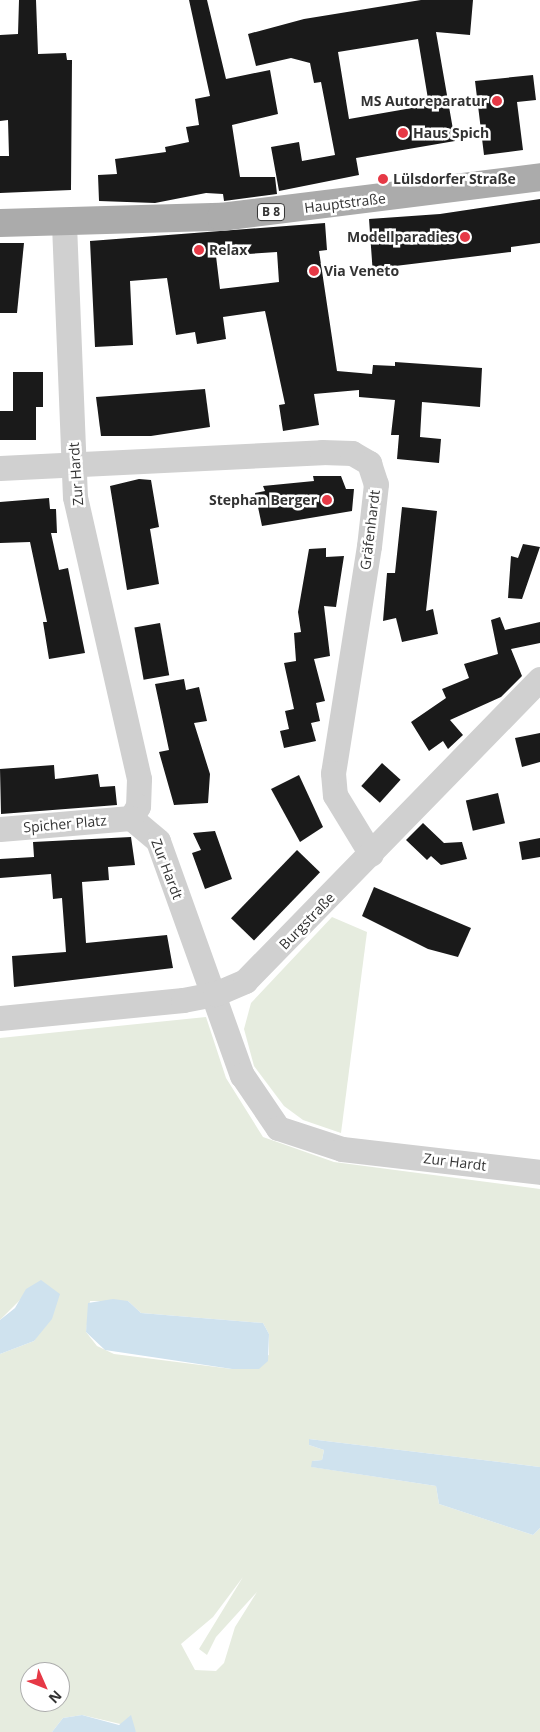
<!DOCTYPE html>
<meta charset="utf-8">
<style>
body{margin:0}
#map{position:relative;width:540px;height:1732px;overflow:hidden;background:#fff;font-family:"Open Sans",sans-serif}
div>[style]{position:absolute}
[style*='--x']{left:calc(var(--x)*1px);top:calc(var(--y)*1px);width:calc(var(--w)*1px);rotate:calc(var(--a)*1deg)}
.green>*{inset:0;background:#e6ecdf}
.water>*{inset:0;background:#cfe2ee}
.building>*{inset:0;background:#1a1a1a;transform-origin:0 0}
.minor>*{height:25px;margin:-12.5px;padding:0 12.5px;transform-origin:12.5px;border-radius:12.5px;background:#d0d0d0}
.major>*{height:28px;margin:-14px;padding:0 14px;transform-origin:14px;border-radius:14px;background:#ababab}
.dots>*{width:14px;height:14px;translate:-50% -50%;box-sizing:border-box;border:2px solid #fff;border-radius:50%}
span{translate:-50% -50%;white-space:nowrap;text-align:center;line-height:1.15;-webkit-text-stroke:5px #fff;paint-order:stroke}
.shield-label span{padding:1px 4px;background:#fff;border:1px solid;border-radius:4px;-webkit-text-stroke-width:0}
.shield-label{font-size:12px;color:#333;font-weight:700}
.poi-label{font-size:14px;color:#333;font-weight:700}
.right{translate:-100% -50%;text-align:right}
.left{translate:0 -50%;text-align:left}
.street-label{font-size:14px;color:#333}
.north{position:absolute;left:20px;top:1662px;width:50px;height:50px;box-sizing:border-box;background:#fff;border:1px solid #adadad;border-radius:50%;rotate:134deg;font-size:14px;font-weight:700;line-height:20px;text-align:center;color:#333}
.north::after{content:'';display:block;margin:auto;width:18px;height:22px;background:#e63946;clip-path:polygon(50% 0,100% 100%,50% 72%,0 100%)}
</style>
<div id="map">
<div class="green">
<i style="clip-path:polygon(332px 917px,367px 932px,341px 1133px,303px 1120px,284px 1106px,254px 1066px,244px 1029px,251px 1003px)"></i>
<i style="clip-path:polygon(evenodd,206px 1017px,226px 1078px,263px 1137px,334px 1162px,540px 1189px,540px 1467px,309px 1439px,309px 1445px,324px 1450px,322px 1460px,312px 1461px,312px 1467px,436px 1486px,439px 1504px,533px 1535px,540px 1528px,540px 1732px,136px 1732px,133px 1727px,82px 1715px,63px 1718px,52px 1732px,0 1732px,0 1354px,34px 1341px,59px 1296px,20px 1300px,0 1320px,0 1038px,206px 1017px,90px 1301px,128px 1301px,141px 1313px,263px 1323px,269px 1334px,269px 1355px,232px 1369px,114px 1354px,97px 1346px,86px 1332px,90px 1301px,206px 1017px,243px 1577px,199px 1649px,207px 1655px,216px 1637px,257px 1592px,235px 1627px,224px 1663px,216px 1671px,195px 1670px,181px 1644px,213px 1617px,243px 1577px,206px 1017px,30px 1672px,60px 1672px,60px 1702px,30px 1702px,30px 1672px)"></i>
</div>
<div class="water">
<i style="clip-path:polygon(41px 1280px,60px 1294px,52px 1319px,34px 1341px,0 1354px,0 1320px,15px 1308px,26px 1289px)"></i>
<i style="clip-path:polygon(113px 1299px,128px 1301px,141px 1313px,263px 1323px,269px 1334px,268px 1361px,259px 1369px,232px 1369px,105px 1350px,86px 1332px,88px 1303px)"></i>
<i style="clip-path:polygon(309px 1439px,540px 1467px,540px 1528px,533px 1535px,439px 1504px,436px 1486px,311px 1467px,312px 1461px,322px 1460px,324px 1450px,309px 1445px)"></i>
<i style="clip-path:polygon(82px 1715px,119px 1725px,131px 1715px,136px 1732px,52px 1732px,63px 1718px)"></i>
</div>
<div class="building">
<i style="clip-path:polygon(19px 0,36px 0,38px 54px,66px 53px,67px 60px,72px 60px,71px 190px,0 193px,0 156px,9px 156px,8px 120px,0 121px,0 35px,18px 34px)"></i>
<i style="clip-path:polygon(189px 0,207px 0,226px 79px,270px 70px,278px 114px,232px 125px,240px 177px,275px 177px,277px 194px,224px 201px,223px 194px,206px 193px,155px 203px,99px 201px,98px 175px,117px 174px,115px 159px,166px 152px,165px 147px,189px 142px,186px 127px,199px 125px,195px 99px,210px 96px)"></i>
<i style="clip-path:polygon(evenodd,421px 0,473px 0,470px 35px,436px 32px,455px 141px,356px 158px,359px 175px,279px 191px,271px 147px,299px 142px,302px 161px,335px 155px,321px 82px,314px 83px,310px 63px,291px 58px,256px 66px,248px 34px,304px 19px,421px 0,418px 39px,429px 105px,349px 119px,338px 52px,418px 39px)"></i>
<i style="clip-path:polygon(533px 75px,536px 100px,517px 102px,523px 150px,484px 155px,475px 81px)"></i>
<i style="clip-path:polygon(540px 199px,540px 243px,511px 247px,511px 252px,395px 266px,394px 276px,373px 275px,369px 219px,440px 214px)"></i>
<i style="clip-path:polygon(evenodd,325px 223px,327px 250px,319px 251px,337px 371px,372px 374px,373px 365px,395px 366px,395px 362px,482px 368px,480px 407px,422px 402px,420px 437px,441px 439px,439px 463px,397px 459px,399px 435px,391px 435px,395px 400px,359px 397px,359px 390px,314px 394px,319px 425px,283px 431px,279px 405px,285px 404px,265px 311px,223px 317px,226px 339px,197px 344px,195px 332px,176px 335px,167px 278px,130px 281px,133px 345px,95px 347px,90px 241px,325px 223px,277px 252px,279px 282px,220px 289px,216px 256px,277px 252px)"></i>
<i style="clip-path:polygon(0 243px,24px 243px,17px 313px,0 313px)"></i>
<i style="clip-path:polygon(13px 372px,43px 372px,43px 407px,36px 407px,36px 440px,0 440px,0 411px,13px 411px)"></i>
<i style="clip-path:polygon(205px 389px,210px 427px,151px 436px,101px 436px,96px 397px)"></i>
<i style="clip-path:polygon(313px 476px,341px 476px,346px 489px,354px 489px,352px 511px,262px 526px,255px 493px,265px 491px,263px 486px,314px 481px)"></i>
<i style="clip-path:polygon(139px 479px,151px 480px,159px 527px,150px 529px,159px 584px,127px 590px,110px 486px)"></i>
<i style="clip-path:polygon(49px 498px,50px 509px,56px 509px,57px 533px,51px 533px,59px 570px,68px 568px,85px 653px,49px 659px,43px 622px,47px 622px,30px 542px,0 543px,0 502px)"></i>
<i style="clip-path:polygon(402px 507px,437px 511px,426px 611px,433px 609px,438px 634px,402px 642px,396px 618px,383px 621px,387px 573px,395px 573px)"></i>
<i style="clip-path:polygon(523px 544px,540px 547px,522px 599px,508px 598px,511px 556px,518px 558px)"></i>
<i style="clip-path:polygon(326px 548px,326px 557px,344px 556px,336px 607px,324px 606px,330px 656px,314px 659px,325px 701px,316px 703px,320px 721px,311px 723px,316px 741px,284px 748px,280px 731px,289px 729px,285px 711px,294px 709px,284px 663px,296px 661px,294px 633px,301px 632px,298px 612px,309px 549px)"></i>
<i style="clip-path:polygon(500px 617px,505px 630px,540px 622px,540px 643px,511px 649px,522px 676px,501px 697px,450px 720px,463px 735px,448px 749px,443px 741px,429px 751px,411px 722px,446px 698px,442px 689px,469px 678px,464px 664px,498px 654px,491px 620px)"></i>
<i style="left:160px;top:623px;width:53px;height:26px;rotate:80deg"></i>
<i style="clip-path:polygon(184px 679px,186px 690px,199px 687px,207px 721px,194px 723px,210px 774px,208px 803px,174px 805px,159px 752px,169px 750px,155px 684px)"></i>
<i style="clip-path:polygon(540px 733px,540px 762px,522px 767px,515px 738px)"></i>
<i style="left:382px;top:763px;width:25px;height:31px;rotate:42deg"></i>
<i style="clip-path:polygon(54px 765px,55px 779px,98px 774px,100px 787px,115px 786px,117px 805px,1px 814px,0 769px)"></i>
<i style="clip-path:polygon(299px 775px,323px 827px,300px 842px,271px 789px)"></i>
<i style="left:498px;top:793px;width:31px;height:33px;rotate:77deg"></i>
<i style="clip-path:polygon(423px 823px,444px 843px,462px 842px,467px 859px,441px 865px,431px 856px,427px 860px,406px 840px)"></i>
<i style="clip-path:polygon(215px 831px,232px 879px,205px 889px,192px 853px,201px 850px,193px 833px)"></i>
<i style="clip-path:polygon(131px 837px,135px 865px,108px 867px,109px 880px,82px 882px,86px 943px,167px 935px,173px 968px,14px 987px,12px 956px,66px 952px,62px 898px,53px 899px,51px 874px,0 878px,0 859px,34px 857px,33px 842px)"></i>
<i style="clip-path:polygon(540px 838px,540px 857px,522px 860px,519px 842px)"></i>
<i style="left:297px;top:850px;width:32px;height:95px;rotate:44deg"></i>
<i style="clip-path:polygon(374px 887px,471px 928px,458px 957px,428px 949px,362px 916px)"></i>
</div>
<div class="minor">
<i style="--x:64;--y:224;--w:273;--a:87.7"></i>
<i style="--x:75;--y:497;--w:289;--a:77.2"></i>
<i style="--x:139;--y:779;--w:27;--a:92"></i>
<i style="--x:138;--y:806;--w:14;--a:120"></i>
<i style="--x:0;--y:468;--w:322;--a:-2.8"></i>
<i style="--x:322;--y:452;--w:30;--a:2"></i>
<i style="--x:352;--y:453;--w:20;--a:30"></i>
<i style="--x:369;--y:463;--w:22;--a:72"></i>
<i style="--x:376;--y:484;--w:62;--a:96.4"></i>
<i style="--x:369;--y:546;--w:230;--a:99"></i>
<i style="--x:333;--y:773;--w:22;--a:85"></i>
<i style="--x:335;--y:795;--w:69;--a:58.6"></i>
<i style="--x:131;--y:818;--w:35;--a:40"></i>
<i style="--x:158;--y:841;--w:249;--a:70.3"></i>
<i style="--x:242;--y:1075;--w:64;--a:55.8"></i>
<i style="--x:278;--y:1128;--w:67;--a:18.2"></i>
<i style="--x:342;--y:1149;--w:199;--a:6.6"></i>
<i style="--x:0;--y:829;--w:131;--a:-4.8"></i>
<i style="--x:0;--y:1018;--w:184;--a:-5.6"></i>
<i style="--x:183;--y:1000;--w:33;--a:-11"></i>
<i style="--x:215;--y:994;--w:33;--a:-23"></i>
<i style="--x:245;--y:981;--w:422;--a:-45.7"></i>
</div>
<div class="major">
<i style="--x:0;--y:223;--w:221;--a:-1.6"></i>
<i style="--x:221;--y:217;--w:321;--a:-7.1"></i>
</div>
<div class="dots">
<i style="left:497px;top:101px;background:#e63946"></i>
<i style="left:403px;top:133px;background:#e63946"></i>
<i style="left:383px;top:179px;background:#e63946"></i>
<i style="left:465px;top:237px;background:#e63946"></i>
<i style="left:199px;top:250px;background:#e63946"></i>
<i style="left:314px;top:271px;background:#e63946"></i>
<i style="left:327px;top:500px;background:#e63946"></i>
</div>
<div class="shield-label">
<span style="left:271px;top:212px">B 8</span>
</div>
<div class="poi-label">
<span class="right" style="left:487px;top:101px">MS Autoreparatur</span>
<span class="left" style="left:413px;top:133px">Haus Spich</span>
<span class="left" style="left:393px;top:179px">Lülsdorfer Straße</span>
<span class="right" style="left:455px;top:237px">Modellparadies</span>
<span class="left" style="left:209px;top:250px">Relax</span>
<span class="left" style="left:324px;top:271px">Via Veneto</span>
<span class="right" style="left:317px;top:500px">Stephan Berger</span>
</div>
<div class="street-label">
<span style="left:345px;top:203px;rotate:-7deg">Hauptstraße</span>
<span style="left:76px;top:474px;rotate:-94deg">Zur Hardt</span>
<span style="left:370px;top:530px;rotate:-83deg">Gräfenhardt</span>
<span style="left:65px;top:824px;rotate:-5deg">Spicher Platz</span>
<span style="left:167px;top:869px;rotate:69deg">Zur Hardt</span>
<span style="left:307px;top:921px;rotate:-46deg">Burgstraße</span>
<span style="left:455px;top:1162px;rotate:7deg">Zur Hardt</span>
</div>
<div class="north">N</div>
</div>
